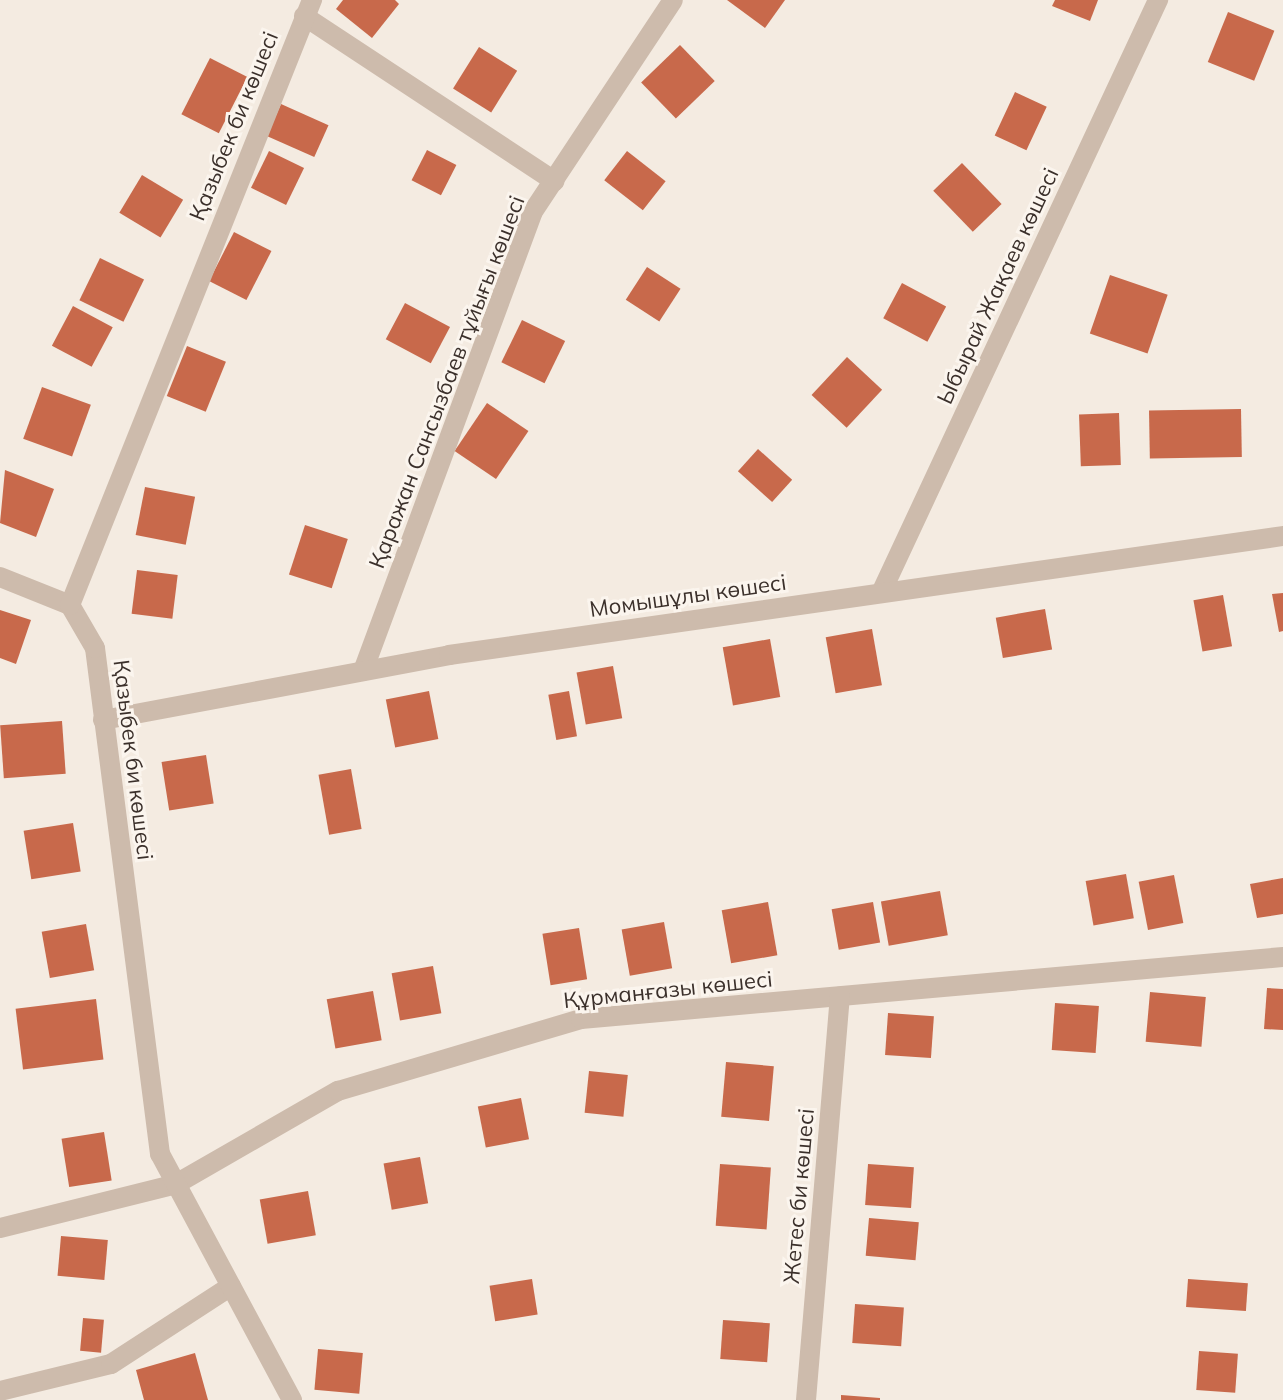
<!DOCTYPE html>
<meta charset="utf-8">
<style>
body{margin:0}
#map{position:relative;width:1283px;height:1400px;overflow:hidden;background:#f4ebe1;font-family:Mulish,sans-serif}
div>[style]{position:absolute}
[style*='--x']{left:calc(var(--x)*1px);top:calc(var(--y)*1px);width:calc(var(--w)*1px);rotate:calc(var(--a)*1deg)}
.building>*{inset:0;background:#c8694b;transform-origin:0 0}
.minor>*{height:20px;margin:-10px;padding:0 10px;transform-origin:10px;border-radius:10px;background:#cdbbac}
span{translate:-50% -50%;white-space:nowrap;text-align:center;line-height:1.15;-webkit-text-stroke:6px #fbf5ee;paint-order:stroke}
.street-label{font-size:22px;color:#3b302b}
</style>
<div id="map">
<div class="building">
<i style="clip-path:polygon(343px 0,395px 0,399px 4px,372px 38px,336px 9px)"></i>
<i style="clip-path:polygon(727px 0,785px 0,765px 28px)"></i>
<i style="clip-path:polygon(1055px 0,1098px 0,1090px 21px,1052px 6px)"></i>
<i style="left:1228px;top:12px;width:50px;height:54px;rotate:22deg"></i>
<i style="left:680px;top:45px;width:50px;height:54px;rotate:46deg"></i>
<i style="left:479px;top:47px;width:45px;height:49px;rotate:32deg"></i>
<i style="left:210px;top:58px;width:42px;height:63px;rotate:27deg"></i>
<i style="left:1015px;top:92px;width:35px;height:48px;rotate:25deg"></i>
<i style="left:281px;top:104px;width:52px;height:35px;rotate:24deg"></i>
<i style="left:427px;top:150px;width:33px;height:34px;rotate:27deg"></i>
<i style="left:269px;top:151px;width:39px;height:41px;rotate:26deg"></i>
<i style="left:627px;top:151px;width:49px;height:37px;rotate:38deg"></i>
<i style="left:962px;top:163px;width:57px;height:40px;rotate:46deg"></i>
<i style="left:142px;top:175px;width:48px;height:44px;rotate:31deg"></i>
<i style="left:234px;top:232px;width:42px;height:55px;rotate:27deg"></i>
<i style="left:100px;top:258px;width:49px;height:47px;rotate:26deg"></i>
<i style="left:647px;top:267px;width:40px;height:39px;rotate:33deg"></i>
<i style="left:1110px;top:275px;width:61px;height:62px;rotate:19deg"></i>
<i style="left:902px;top:283px;width:50px;height:40px;rotate:28deg"></i>
<i style="left:405px;top:303px;width:51px;height:41px;rotate:28deg"></i>
<i style="left:73px;top:306px;width:45px;height:45px;rotate:28deg"></i>
<i style="left:522px;top:320px;width:48px;height:47px;rotate:26deg"></i>
<i style="left:187px;top:346px;width:42px;height:54px;rotate:22deg"></i>
<i style="left:847px;top:357px;width:48px;height:52px;rotate:43deg"></i>
<i style="left:42px;top:387px;width:52px;height:55px;rotate:20deg"></i>
<i style="left:487px;top:403px;width:50px;height:58px;rotate:34deg"></i>
<i style="left:1241px;top:409px;width:48px;height:92px;rotate:89deg"></i>
<i style="left:1119px;top:413px;width:52px;height:40px;rotate:88deg"></i>
<i style="left:758px;top:449px;width:46px;height:30px;rotate:42deg"></i>
<i style="clip-path:polygon(5px 470px,54px 489px,36px 537px,0 523px)"></i>
<i style="left:145px;top:487px;width:51px;height:49px;rotate:11deg"></i>
<i style="left:305px;top:525px;width:45px;height:52px;rotate:18deg"></i>
<i style="left:137px;top:570px;width:41px;height:44px;rotate:7deg"></i>
<i style="clip-path:polygon(1283px 593px,1283px 631px,1279px 632px,1272px 594px)"></i>
<i style="left:1223px;top:595px;width:52px;height:30px;rotate:80deg"></i>
<i style="left:1045px;top:609px;width:41px;height:50px;rotate:80deg"></i>
<i style="clip-path:polygon(0 610px,31px 620px,16px 664px,0 658px)"></i>
<i style="left:872px;top:629px;width:57px;height:47px;rotate:80deg"></i>
<i style="left:770px;top:639px;width:59px;height:48px;rotate:80deg"></i>
<i style="left:613px;top:666px;width:53px;height:37px;rotate:80deg"></i>
<i style="left:429px;top:691px;width:49px;height:44px;rotate:79deg"></i>
<i style="left:569px;top:691px;width:46px;height:21px;rotate:80deg"></i>
<i style="left:62px;top:721px;width:53px;height:62px;rotate:86deg"></i>
<i style="left:206px;top:755px;width:49px;height:45px;rotate:81deg"></i>
<i style="left:351px;top:769px;width:61px;height:33px;rotate:80deg"></i>
<i style="left:73px;top:823px;width:49px;height:50px;rotate:81deg"></i>
<i style="left:1126px;top:874px;width:45px;height:41px;rotate:80deg"></i>
<i style="left:1174px;top:875px;width:49px;height:36px;rotate:79deg"></i>
<i style="clip-path:polygon(1283px 878px,1283px 914px,1257px 918px,1250px 884px)"></i>
<i style="left:940px;top:891px;width:45px;height:60px;rotate:80deg"></i>
<i style="left:768px;top:902px;width:54px;height:47px;rotate:80deg"></i>
<i style="left:873px;top:902px;width:41px;height:42px;rotate:80deg"></i>
<i style="left:664px;top:922px;width:47px;height:43px;rotate:80deg"></i>
<i style="left:86px;top:924px;width:47px;height:45px;rotate:80deg"></i>
<i style="left:579px;top:928px;width:52px;height:37px;rotate:81deg"></i>
<i style="left:433px;top:966px;width:48px;height:42px;rotate:80deg"></i>
<i style="clip-path:polygon(1267px 988px,1283px 989px,1283px 1030px,1264px 1029px)"></i>
<i style="left:373px;top:991px;width:50px;height:47px;rotate:80deg"></i>
<i style="left:1150px;top:992px;width:56px;height:50px;rotate:5deg"></i>
<i style="left:96px;top:999px;width:61px;height:81px;rotate:83deg"></i>
<i style="left:1055px;top:1003px;width:44px;height:47px;rotate:4deg"></i>
<i style="left:888px;top:1013px;width:46px;height:42px;rotate:4deg"></i>
<i style="left:726px;top:1062px;width:48px;height:55px;rotate:5deg"></i>
<i style="left:589px;top:1071px;width:39px;height:42px;rotate:6deg"></i>
<i style="left:521px;top:1098px;width:42px;height:44px;rotate:79deg"></i>
<i style="left:104px;top:1132px;width:49px;height:43px;rotate:81deg"></i>
<i style="left:420px;top:1157px;width:47px;height:37px;rotate:80deg"></i>
<i style="left:720px;top:1164px;width:51px;height:62px;rotate:4deg"></i>
<i style="left:868px;top:1164px;width:46px;height:41px;rotate:4deg"></i>
<i style="left:308px;top:1191px;width:45px;height:49px;rotate:80deg"></i>
<i style="left:869px;top:1218px;width:50px;height:38px;rotate:5deg"></i>
<i style="left:61px;top:1236px;width:47px;height:40px;rotate:5deg"></i>
<i style="left:532px;top:1279px;width:36px;height:43px;rotate:81deg"></i>
<i style="left:1188px;top:1279px;width:60px;height:28px;rotate:4deg"></i>
<i style="left:855px;top:1304px;width:49px;height:39px;rotate:4deg"></i>
<i style="left:83px;top:1318px;width:21px;height:33px;rotate:5deg"></i>
<i style="left:723px;top:1320px;width:47px;height:39px;rotate:4deg"></i>
<i style="left:318px;top:1349px;width:45px;height:41px;rotate:5deg"></i>
<i style="left:1199px;top:1351px;width:39px;height:39px;rotate:4deg"></i>
<i style="clip-path:polygon(195px 1353px,208px 1400px,144px 1400px,136px 1370px)"></i>
<i style="clip-path:polygon(841px 1395px,880px 1398px,880px 1400px,841px 1400px)"></i>
</div>
<div class="minor">
<i style="--x:304;--y:16;--w:300;--a:33.4"></i>
<i style="--x:0;--y:577;--w:75;--a:21.8"></i>
<i style="--x:881;--y:593;--w:655;--a:-64.96"></i>
<i style="--x:363;--y:671;--w:488;--a:-69.7"></i>
<i style="--x:532;--y:213;--w:255;--a:-56.5"></i>
<i style="--x:103;--y:720;--w:352;--a:-10.6"></i>
<i style="--x:449;--y:655;--w:842;--a:-8.12"></i>
<i style="--x:0;--y:1228;--w:181;--a:-14"></i>
<i style="--x:176;--y:1184;--w:187;--a:-29.9"></i>
<i style="--x:338;--y:1091;--w:253;--a:-16.5"></i>
<i style="--x:581;--y:1019;--w:705;--a:-5.05"></i>
<i style="--x:0;--y:1391;--w:114;--a:-13.7"></i>
<i style="--x:111;--y:1364;--w:143;--a:-33"></i>
<i style="--x:292;--y:1400;--w:279;--a:-118.2"></i>
<i style="--x:160;--y:1154;--w:510;--a:-97.32"></i>
<i style="--x:95;--y:648;--w:50;--a:-120.2"></i>
<i style="--x:70;--y:605;--w:652;--a:-68.2"></i>
<i style="--x:806;--y:1400;--w:405;--a:-85.2"></i>
</div>
<div class="street-label">
<span style="left:234px;top:126px;rotate:-68deg">Қазыбек би көшесі</span>
<span style="left:998px;top:286px;rotate:-65deg">Ыбырай Жақаев көшесі</span>
<span style="left:447px;top:382px;rotate:-69deg">Қаражан Сансызбаев тұйығы көшесі</span>
<span style="left:688px;top:596px;rotate:-8deg">Момышұлы көшесі</span>
<span style="left:133px;top:760px;rotate:83deg">Қазыбек би көшесі</span>
<span style="left:668px;top:990px;rotate:-6deg">Құрманғазы көшесі</span>
<span style="left:799px;top:1196px;rotate:-85deg">Жетес би көшесі</span>
</div>
</div>
